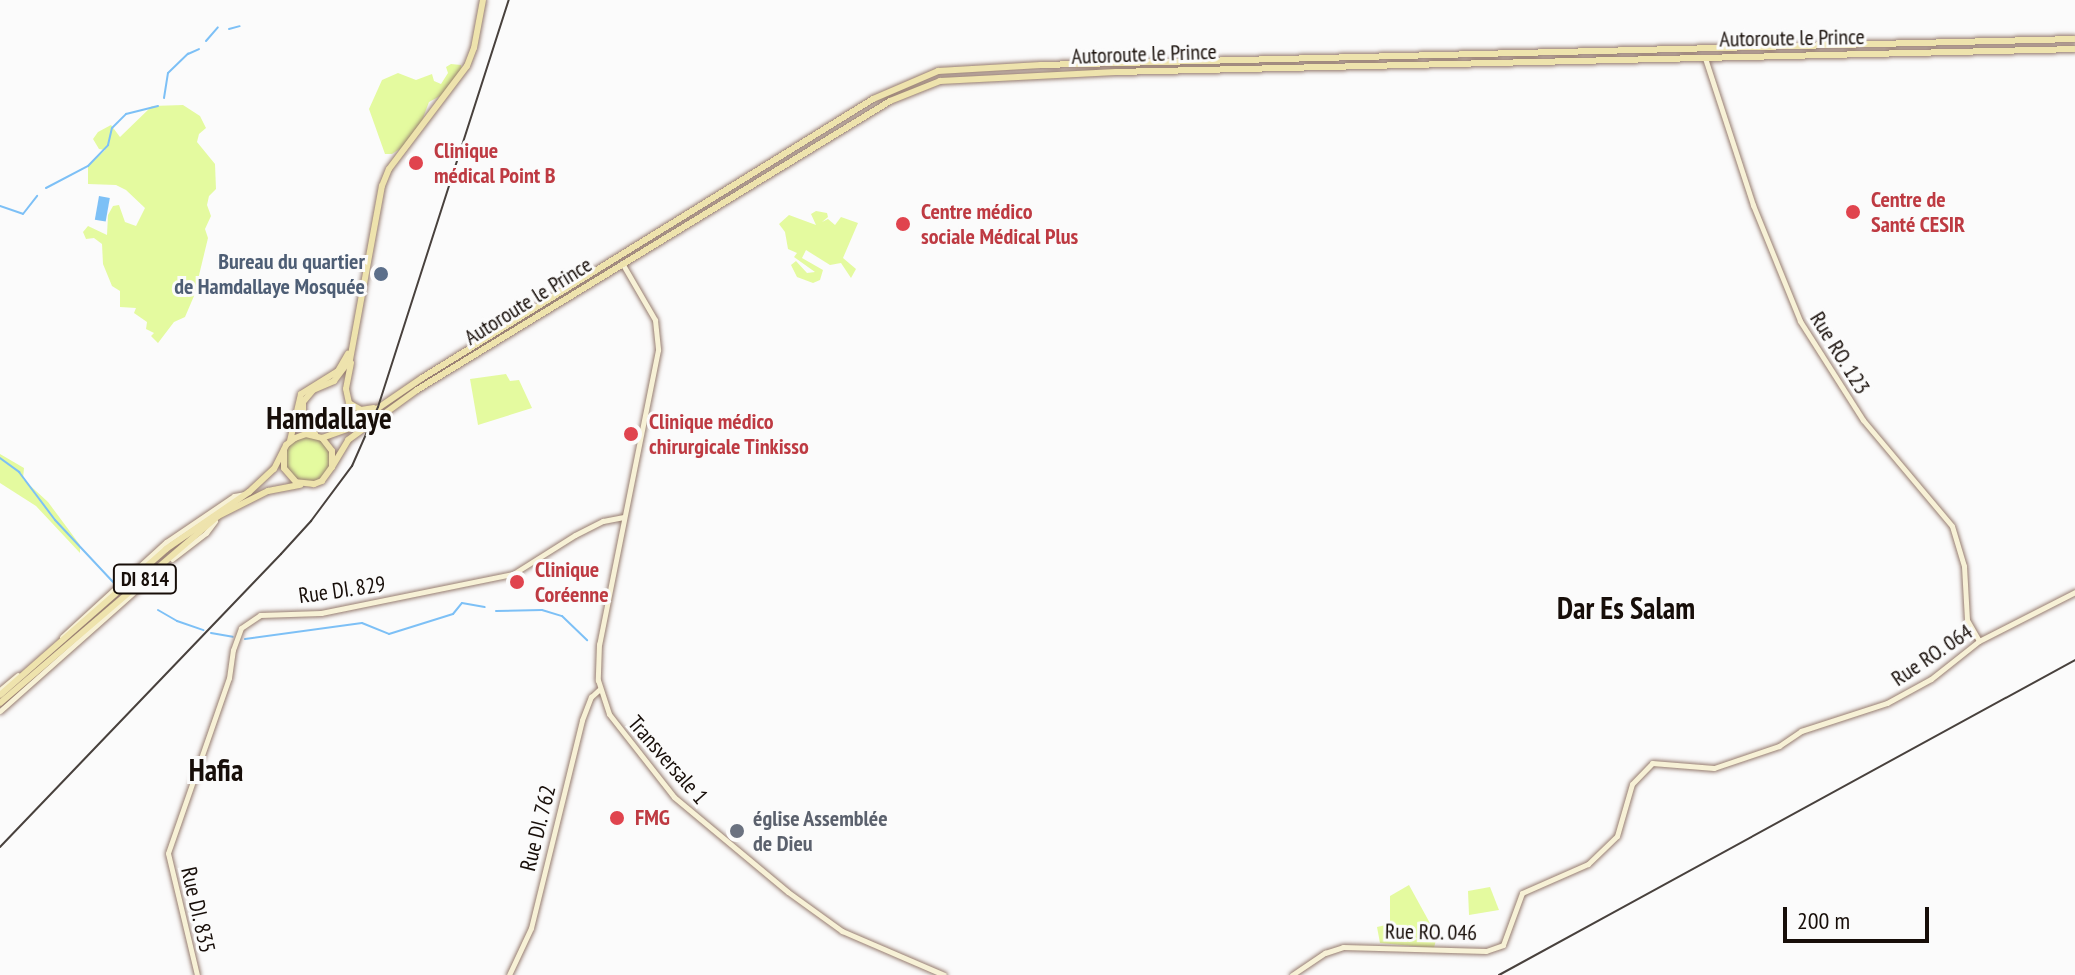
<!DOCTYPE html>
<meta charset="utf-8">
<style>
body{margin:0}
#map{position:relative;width:2075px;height:975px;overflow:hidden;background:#fbfbfb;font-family:"PT Sans Narrow",sans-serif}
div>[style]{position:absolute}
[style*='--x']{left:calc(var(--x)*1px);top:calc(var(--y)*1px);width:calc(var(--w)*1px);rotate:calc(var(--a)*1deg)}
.green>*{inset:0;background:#e4fa9f}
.round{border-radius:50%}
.water>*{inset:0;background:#7dc0f6;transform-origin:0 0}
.stream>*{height:2px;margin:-1px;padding:0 1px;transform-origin:1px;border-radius:1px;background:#7dc0f6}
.roads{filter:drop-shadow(0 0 2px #977d70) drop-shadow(0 0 2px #977d70)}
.secondary>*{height:5px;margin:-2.5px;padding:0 2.5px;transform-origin:2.5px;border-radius:2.5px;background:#f7f1d6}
.primary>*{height:6px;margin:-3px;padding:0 3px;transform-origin:3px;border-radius:3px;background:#eee3ad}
.rail>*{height:2px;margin:-1px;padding:0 1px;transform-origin:1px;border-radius:1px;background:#48413d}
.dots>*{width:22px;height:22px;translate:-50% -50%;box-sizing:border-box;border:4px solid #fbfbfb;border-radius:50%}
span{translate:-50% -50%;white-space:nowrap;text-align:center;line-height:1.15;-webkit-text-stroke:6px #fbfbfb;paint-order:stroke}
.shield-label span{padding:2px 6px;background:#fbfbfb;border:2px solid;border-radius:6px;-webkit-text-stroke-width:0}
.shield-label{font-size:20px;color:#170e09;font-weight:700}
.street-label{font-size:22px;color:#170e09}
.health-label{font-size:22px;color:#be3a42;font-weight:700}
.left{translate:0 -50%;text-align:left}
.service-label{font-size:22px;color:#4e5e75;font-weight:700}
.right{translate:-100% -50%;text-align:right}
.worship-label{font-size:22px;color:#5b616d;font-weight:700}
.district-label{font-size:30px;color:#170e09;font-weight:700}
.scale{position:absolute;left:1783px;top:907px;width:146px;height:36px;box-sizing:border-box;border:4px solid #170e09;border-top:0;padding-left:10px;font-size:24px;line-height:28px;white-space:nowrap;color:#170e09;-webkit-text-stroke:6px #fbfbfb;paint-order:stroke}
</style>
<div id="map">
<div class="green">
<i style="clip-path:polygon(451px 64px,461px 65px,462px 70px,442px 95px,429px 102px,420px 126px,404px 146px,392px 154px,385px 154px,369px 109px,382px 80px,398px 73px,416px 80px,432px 74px,434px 81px,441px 84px,448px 73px,446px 67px)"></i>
<i style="clip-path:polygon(183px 105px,200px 116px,206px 128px,199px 134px,197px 142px,215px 164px,216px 189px,209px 196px,207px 205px,211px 216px,205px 229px,208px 238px,194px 296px,185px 317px,174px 322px,158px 343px,151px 336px,154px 333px,146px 329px,147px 322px,134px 313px,136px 308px,120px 307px,120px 291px,112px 286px,103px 264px,102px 244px,94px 238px,86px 239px,83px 232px,88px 226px,107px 235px,108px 215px,113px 206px,119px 205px,125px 222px,136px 226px,145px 208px,126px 190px,116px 185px,88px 184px,88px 166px,105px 150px,99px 149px,93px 139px,98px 132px,111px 125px,120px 137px,152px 106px)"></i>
<i style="clip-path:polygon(816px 211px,827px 213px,828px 217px,822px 222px,828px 219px,835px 225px,841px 217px,858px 223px,843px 258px,856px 269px,851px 278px,841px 263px,830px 265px,806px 250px,802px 258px,823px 270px,820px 280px,813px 283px,797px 277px,791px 265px,796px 261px,807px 273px,815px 272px,794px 257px,797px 253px,788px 249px,785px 232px,779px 224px,789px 215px,816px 225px,811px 214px)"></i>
<i style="clip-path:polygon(506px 374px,510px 381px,519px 380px,532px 408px,478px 425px,470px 379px)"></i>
<i class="round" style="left:285px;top:436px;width:46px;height:46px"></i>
<i style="clip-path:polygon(0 454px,24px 468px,23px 479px,48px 502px,80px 545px,80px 553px,36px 506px,0 483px)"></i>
<i style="clip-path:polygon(1409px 885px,1437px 936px,1434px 948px,1380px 943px,1377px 927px,1390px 924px,1390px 896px)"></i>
<i style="clip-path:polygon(1490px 887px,1499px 910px,1469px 915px,1468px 891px)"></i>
</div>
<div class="water">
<i style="left:99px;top:196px;width:11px;height:24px;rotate:10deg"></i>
</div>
<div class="stream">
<i style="--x:229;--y:29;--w:11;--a:-15"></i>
<i style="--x:206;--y:41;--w:18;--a:-49"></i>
<i style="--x:164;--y:98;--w:25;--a:-81"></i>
<i style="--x:168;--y:73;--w:28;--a:-44"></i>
<i style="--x:188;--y:54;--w:12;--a:-24"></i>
<i style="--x:46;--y:188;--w:47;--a:-27.6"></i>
<i style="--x:88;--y:166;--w:29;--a:-46"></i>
<i style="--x:108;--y:145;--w:17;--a:-77"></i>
<i style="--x:112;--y:128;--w:20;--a:-45"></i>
<i style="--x:126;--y:114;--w:33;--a:-14"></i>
<i style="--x:0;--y:206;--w:24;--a:19"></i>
<i style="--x:23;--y:214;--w:23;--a:-52"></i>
<i style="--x:0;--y:458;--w:24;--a:36"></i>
<i style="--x:19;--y:472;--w:60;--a:53.1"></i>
<i style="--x:55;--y:520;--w:86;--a:46.9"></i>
<i style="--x:158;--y:610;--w:22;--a:30"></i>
<i style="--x:177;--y:621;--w:28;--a:19"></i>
<i style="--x:496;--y:611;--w:46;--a:-1.2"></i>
<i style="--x:542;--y:610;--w:21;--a:17"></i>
<i style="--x:562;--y:616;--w:35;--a:44"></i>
<i style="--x:211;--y:633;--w:22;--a:10"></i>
<i style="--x:245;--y:639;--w:118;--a:-7.8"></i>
<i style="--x:362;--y:623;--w:29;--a:22"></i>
<i style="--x:389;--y:634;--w:67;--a:-17.4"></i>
<i style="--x:453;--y:614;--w:14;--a:-51"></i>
<i style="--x:462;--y:603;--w:23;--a:10"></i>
</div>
<div class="roads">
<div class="secondary">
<i style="--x:1705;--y:58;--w:155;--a:71.9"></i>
<i style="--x:1753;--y:205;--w:125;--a:67.9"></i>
<i style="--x:1800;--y:321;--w:117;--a:57.5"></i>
<i style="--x:1863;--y:420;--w:138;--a:50"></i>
<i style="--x:1952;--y:526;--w:42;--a:73.3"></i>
<i style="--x:1964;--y:566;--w:54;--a:86.8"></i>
<i style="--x:1967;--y:620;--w:24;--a:60"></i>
<i style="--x:622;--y:263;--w:66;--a:59.9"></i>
<i style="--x:655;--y:320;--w:30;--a:84"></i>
<i style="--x:658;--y:350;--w:300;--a:101.3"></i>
<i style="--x:599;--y:644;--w:36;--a:92"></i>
<i style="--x:598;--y:680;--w:36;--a:72"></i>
<i style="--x:609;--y:714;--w:105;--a:51.9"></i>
<i style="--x:674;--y:797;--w:148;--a:39.8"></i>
<i style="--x:788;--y:892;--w:67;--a:35.8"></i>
<i style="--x:842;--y:931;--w:111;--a:23.3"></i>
<i style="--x:172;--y:559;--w:43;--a:-37.4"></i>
<i style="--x:206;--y:533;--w:15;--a:-53"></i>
<i style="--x:62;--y:637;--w:141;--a:-42.4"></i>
<i style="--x:166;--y:542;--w:82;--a:-34.1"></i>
<i style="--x:234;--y:496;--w:10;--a:-11"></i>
<i style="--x:0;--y:690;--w:23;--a:-40"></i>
<i style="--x:0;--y:711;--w:203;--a:-41.6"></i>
<i style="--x:197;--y:975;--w:125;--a:-103.4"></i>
<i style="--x:168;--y:853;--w:185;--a:-70.8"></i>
<i style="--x:229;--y:678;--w:28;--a:-82"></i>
<i style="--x:233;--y:650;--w:23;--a:-70"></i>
<i style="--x:241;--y:628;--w:23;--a:-34"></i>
<i style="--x:260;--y:615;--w:61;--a:-1.9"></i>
<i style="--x:321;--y:613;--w:196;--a:-11.5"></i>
<i style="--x:513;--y:574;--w:73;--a:-32.2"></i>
<i style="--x:575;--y:535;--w:31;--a:-27"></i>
<i style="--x:603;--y:521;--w:21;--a:-11"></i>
<i style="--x:509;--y:975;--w:52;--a:-64.9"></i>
<i style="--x:531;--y:928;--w:214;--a:-76.2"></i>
<i style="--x:582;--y:720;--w:25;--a:-69"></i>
<i style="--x:591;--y:697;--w:12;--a:-42"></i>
<i style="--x:1292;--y:975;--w:40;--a:-34"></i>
<i style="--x:1325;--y:953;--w:19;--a:-18"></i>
<i style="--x:1343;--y:947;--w:143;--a:1.6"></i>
<i style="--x:1486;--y:951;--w:18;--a:-19"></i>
<i style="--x:1503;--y:945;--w:55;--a:-69.9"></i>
<i style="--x:1522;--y:893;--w:72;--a:-23.7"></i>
<i style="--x:1588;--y:864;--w:40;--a:-44"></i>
<i style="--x:1617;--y:836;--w:54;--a:-73.9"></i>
<i style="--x:1632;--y:784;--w:29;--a:-46"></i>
<i style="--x:1652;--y:763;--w:62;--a:4.6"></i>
<i style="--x:1714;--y:768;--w:69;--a:-18.7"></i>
<i style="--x:1779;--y:746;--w:27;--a:-34"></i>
<i style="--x:1801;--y:731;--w:90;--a:-18"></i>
<i style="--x:1887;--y:703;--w:50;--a:-28.6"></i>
<i style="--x:1931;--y:679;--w:61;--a:-38.4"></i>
<i style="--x:1979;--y:641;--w:108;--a:-27"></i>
</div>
<div class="primary">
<i style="--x:351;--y:363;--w:26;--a:101"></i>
<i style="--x:346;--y:389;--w:14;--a:78"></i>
<i style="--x:349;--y:403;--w:14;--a:30"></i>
<i style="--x:361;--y:410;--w:13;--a:-9"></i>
<i style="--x:315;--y:434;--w:18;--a:-131"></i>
<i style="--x:303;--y:420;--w:18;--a:-90"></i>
<i style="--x:303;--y:402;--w:16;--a:-50"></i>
<i style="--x:313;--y:390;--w:23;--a:-23"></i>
<i style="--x:334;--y:381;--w:26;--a:-53"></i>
<i style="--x:350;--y:360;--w:177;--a:-79.6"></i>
<i style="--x:382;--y:186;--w:18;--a:-68"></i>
<i style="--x:389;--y:169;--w:129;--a:-52.9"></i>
<i style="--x:467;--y:66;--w:19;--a:-69"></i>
<i style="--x:474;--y:48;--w:49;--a:-79.4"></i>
<i style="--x:322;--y:438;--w:29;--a:-20"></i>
<i style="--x:349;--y:428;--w:88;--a:-34.4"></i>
<i style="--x:422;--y:378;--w:530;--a:-31.74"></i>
<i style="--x:873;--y:99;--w:71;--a:-23.3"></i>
<i style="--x:938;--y:71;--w:103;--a:-3.3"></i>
<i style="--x:1041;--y:65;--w:1034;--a:-1.44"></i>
<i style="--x:290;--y:441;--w:48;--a:-76.8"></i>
<i style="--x:301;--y:394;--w:44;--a:-31.9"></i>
<i style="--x:338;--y:371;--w:20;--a:-60"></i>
<i style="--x:332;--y:467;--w:31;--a:-59"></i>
<i style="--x:348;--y:440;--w:85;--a:-35.9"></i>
<i style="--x:417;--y:390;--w:554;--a:-31.42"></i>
<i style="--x:890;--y:101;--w:54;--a:-21.8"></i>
<i style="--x:940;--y:81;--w:176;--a:-2.9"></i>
<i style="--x:1116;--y:72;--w:959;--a:-1.37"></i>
<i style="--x:0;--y:695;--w:221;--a:-41.3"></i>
<i style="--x:166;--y:549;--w:101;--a:-34.5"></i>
<i style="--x:249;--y:492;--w:34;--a:-43"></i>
<i style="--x:274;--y:469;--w:27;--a:-63"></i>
<i style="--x:286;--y:445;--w:11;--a:-38"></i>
<i style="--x:295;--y:438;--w:12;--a:-20"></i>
<i style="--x:306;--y:434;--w:16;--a:14"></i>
<i style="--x:322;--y:438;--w:16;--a:52"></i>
<i style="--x:332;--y:451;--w:16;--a:90"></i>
<i style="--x:332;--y:467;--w:17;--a:126"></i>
<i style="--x:322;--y:481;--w:9;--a:159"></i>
<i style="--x:314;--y:484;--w:18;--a:-174"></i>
<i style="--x:296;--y:482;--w:18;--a:-131"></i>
<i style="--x:284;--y:468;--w:18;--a:-90"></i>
<i style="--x:0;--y:703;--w:287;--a:-40.6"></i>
<i style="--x:218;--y:516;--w:56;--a:-26.6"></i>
<i style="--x:268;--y:491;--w:33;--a:-11"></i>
</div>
</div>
<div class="rail">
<i style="--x:0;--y:847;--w:406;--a:-46.2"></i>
<i style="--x:281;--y:554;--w:45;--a:-47.7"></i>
<i style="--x:311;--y:521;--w:69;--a:-53.3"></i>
<i style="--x:352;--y:466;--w:64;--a:-66.2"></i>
<i style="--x:378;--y:407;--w:428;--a:-72.2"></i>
<i style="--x:1499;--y:975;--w:657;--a:-28.67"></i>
</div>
<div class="dots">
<i style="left:416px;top:163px;background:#e0444e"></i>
<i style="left:1853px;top:212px;background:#e0444e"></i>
<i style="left:903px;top:224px;background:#e0444e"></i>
<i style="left:381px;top:274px;background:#5c6f8a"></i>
<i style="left:631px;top:434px;background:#e0444e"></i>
<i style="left:517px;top:582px;background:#e0444e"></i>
<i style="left:617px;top:818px;background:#e0444e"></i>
<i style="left:737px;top:831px;background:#6b7280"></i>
</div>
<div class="shield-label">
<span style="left:145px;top:579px">DI 814</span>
</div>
<div class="street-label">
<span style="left:1792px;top:38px;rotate:-1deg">Autoroute le Prince</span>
<span style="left:1144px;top:54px;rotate:-2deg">Autoroute le Prince</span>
<span style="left:528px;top:301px;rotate:-32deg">Autoroute le Prince</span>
<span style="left:1840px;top:353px;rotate:58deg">Rue RO. 123</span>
<span style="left:342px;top:590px;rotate:-8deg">Rue DI. 829</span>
<span style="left:1932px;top:655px;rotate:-34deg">Rue RO. 064</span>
<span style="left:668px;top:760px;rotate:49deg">Transversale 1</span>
<span style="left:538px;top:828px;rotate:-76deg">Rue DI. 762</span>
<span style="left:198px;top:910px;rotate:77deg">Rue DI. 835</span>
<span style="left:1431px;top:932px;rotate:1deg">Rue RO. 046</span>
</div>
<div class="health-label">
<span class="left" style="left:434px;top:163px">Clinique<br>médical Point B</span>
<span class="left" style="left:1871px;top:212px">Centre de<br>Santé CESIR</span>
<span class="left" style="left:921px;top:224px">Centre médico<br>sociale Médical Plus</span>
<span class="left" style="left:649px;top:434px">Clinique médico<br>chirurgicale Tinkisso</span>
<span class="left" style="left:535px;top:582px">Clinique<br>Coréenne</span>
<span class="left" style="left:635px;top:818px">FMG</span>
</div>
<div class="service-label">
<span class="right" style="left:365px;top:274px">Bureau du quartier<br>de Hamdallaye Mosquée</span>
</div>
<div class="worship-label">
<span class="left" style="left:753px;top:831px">église Assemblée<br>de Dieu</span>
</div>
<div class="district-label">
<span style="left:329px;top:418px">Hamdallaye</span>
<span style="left:1626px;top:608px">Dar Es Salam</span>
<span style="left:216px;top:770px">Hafia</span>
</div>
<div class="scale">200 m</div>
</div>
